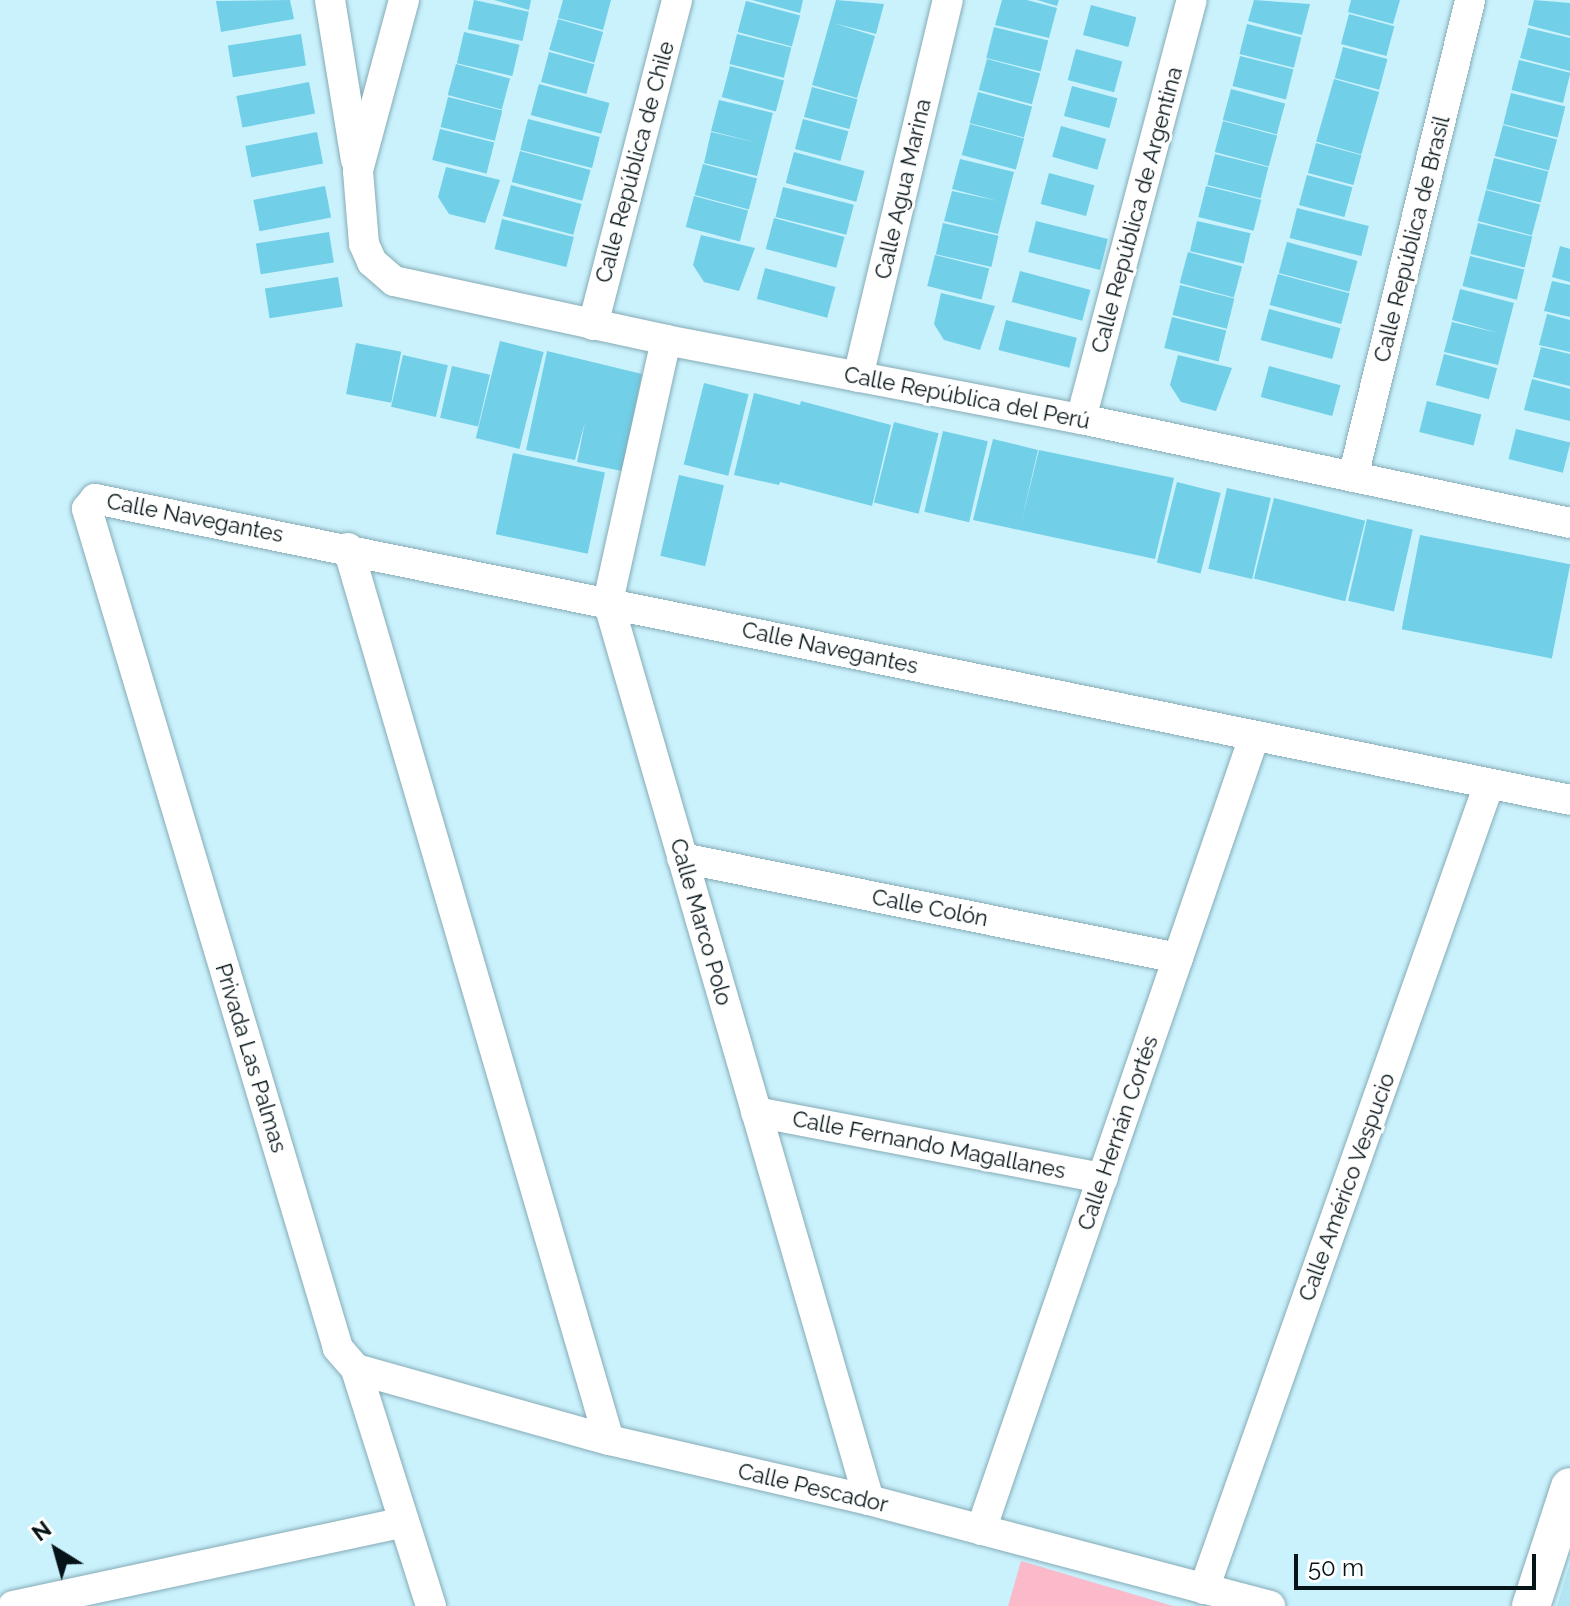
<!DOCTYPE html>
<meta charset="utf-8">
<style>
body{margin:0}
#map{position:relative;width:1570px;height:1606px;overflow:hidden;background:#caf2fd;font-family:Raleway,sans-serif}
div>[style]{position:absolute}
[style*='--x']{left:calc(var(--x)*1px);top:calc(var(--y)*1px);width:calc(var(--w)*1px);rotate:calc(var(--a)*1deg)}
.built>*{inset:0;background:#b3e5f2}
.green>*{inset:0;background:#fabaca}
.building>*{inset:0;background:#71cfe7;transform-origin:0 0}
.roads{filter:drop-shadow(0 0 2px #85abb6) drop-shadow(0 0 2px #85abb6)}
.minor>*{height:30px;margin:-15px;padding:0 15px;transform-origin:15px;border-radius:15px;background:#fff}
.tertiary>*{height:38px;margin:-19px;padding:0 19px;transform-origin:19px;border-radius:19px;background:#fff}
span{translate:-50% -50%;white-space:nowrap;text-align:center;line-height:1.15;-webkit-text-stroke:6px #fff;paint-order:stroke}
.street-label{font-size:22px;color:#061418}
.north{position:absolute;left:16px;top:1510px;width:80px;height:80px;-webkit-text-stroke:6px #fff;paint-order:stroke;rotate:323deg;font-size:22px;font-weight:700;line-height:32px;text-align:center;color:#061418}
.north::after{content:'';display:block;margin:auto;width:28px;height:36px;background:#061418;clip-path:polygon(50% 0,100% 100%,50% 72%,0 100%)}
.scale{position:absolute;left:1294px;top:1554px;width:242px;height:36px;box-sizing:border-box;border:4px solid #061418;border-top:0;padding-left:10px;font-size:24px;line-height:28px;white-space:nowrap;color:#061418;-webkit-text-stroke:6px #fff;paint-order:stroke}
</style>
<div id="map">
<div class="built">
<i style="clip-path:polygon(1570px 1564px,1570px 1606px,1557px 1606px)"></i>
</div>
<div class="green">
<i style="clip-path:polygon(1021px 1561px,1173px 1606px,1008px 1606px)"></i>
</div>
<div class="building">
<i style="clip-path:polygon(290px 0,294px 19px,221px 32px,216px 1px)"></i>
<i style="left:474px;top:0;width:56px;height:30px;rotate:12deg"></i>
<i style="clip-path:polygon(494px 0,531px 0,529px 10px)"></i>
<i style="clip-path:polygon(563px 0,611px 0,603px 30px,558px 18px)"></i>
<i style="clip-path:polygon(752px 0,803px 0,800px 13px)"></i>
<i style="clip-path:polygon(836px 0,884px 4px,876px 34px,833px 23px,875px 36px,857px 98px,812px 85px)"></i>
<i style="clip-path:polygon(1002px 0,1027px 0,1057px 8px,1049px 38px,995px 25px)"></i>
<i style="clip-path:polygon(1037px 0,1059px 0,1057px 6px)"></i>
<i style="clip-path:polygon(1254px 0,1310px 4px,1302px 35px,1248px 21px)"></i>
<i style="clip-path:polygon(1351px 0,1400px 0,1393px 24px,1348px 12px)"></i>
<i style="clip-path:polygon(1534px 0,1570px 3px,1570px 36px,1528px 25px)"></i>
<i style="left:746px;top:1px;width:56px;height:32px;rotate:15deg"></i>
<i style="left:1091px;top:5px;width:47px;height:31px;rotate:15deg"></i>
<i style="left:1349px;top:14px;width:47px;height:31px;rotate:15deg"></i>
<i style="left:558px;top:19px;width:47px;height:32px;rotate:16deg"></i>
<i style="left:1247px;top:24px;width:56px;height:31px;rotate:14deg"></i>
<i style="left:994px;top:27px;width:56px;height:32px;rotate:14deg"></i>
<i style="clip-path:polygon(1528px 28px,1570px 38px,1570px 71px,1520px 58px)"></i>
<i style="left:464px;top:32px;width:57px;height:32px;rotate:13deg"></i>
<i style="left:301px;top:34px;width:32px;height:74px;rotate:81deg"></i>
<i style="left:737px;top:34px;width:56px;height:31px;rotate:14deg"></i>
<i style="left:1343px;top:47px;width:46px;height:32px;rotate:15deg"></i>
<i style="left:1076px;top:49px;width:48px;height:32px;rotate:15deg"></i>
<i style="left:549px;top:52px;width:47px;height:31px;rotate:15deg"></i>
<i style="left:1240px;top:56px;width:55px;height:31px;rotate:14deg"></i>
<i style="left:987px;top:59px;width:55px;height:32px;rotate:15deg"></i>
<i style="left:1519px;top:60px;width:53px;height:31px;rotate:14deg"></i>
<i style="left:456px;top:64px;width:56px;height:32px;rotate:15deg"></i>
<i style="left:730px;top:66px;width:56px;height:32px;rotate:15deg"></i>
<i style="left:1334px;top:79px;width:47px;height:65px;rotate:16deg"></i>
<i style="left:309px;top:82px;width:32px;height:74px;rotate:79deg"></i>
<i style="left:539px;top:84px;width:73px;height:32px;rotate:15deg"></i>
<i style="left:1072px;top:86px;width:47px;height:31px;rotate:15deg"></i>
<i style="left:812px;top:87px;width:47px;height:31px;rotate:15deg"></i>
<i style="left:1231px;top:89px;width:56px;height:32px;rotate:15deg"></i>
<i style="left:978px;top:92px;width:56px;height:32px;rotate:15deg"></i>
<i style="left:1511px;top:93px;width:56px;height:32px;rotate:14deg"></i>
<i style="left:448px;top:97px;width:56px;height:31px;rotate:14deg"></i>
<i style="clip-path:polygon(719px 100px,773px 113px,757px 176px,704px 163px,711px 132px,758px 143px,711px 131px)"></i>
<i style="left:528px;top:119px;width:74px;height:32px;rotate:14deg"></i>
<i style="left:803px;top:119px;width:47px;height:31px;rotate:15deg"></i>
<i style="left:1223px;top:121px;width:56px;height:32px;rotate:15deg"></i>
<i style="left:970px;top:124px;width:56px;height:32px;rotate:15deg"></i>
<i style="left:1503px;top:125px;width:56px;height:32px;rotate:15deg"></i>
<i style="left:1061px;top:126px;width:47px;height:32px;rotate:16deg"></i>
<i style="left:440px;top:129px;width:56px;height:32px;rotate:14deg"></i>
<i style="left:317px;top:132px;width:32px;height:73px;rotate:79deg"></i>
<i style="left:1316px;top:143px;width:47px;height:31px;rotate:15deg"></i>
<i style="left:520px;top:151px;width:73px;height:32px;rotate:15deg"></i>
<i style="left:794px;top:152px;width:73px;height:32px;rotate:15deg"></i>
<i style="left:1215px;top:154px;width:55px;height:32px;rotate:14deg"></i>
<i style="left:1494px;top:158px;width:56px;height:32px;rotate:14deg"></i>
<i style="clip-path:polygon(960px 159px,1014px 172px,998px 234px,944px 221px,952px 191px,998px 201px,952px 189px)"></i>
<i style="left:703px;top:164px;width:56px;height:32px;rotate:15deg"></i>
<i style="clip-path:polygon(446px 167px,500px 180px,485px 223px,449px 214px,438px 197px)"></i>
<i style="left:1049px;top:173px;width:47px;height:32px;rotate:15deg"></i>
<i style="left:1307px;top:175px;width:47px;height:31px;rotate:15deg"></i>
<i style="left:511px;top:185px;width:73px;height:32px;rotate:15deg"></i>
<i style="left:325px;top:186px;width:32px;height:73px;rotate:79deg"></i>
<i style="left:1206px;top:186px;width:57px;height:32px;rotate:14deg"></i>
<i style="left:783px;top:187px;width:73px;height:31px;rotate:14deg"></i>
<i style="left:1486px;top:190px;width:56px;height:32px;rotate:15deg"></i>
<i style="left:694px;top:196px;width:56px;height:32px;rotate:15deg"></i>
<i style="left:1297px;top:208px;width:74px;height:31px;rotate:14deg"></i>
<i style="left:774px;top:218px;width:73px;height:32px;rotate:15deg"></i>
<i style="left:502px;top:219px;width:74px;height:31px;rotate:14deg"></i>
<i style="left:1036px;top:221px;width:74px;height:32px;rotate:14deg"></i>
<i style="left:1197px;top:221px;width:55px;height:31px;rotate:13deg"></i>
<i style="left:943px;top:223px;width:57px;height:32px;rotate:13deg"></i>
<i style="left:1478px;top:223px;width:56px;height:32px;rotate:14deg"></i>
<i style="left:329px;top:232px;width:31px;height:74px;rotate:81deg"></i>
<i style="clip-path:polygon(701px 235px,755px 248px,739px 291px,704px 282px,693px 265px)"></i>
<i style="left:1287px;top:242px;width:73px;height:32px;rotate:15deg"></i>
<i style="clip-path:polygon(1560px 246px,1570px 249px,1570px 282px,1552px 277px)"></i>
<i style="left:1188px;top:252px;width:56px;height:32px;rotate:15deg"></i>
<i style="left:935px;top:255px;width:56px;height:32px;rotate:14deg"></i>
<i style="left:1470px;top:256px;width:56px;height:31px;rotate:14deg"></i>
<i style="left:765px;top:268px;width:73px;height:32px;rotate:15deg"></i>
<i style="left:1020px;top:271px;width:73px;height:32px;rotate:15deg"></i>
<i style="left:1278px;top:274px;width:74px;height:32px;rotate:15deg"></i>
<i style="left:338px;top:277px;width:30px;height:74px;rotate:81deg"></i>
<i style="clip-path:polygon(1552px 281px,1570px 285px,1570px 317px,1544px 311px)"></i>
<i style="left:1180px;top:285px;width:56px;height:31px;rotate:14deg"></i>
<i style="clip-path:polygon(1460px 289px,1514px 303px,1498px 365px,1444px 352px,1452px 322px,1498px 333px,1452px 320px)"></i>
<i style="clip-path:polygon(941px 293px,995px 306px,980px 350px,944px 340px,934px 324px)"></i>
<i style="left:1269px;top:309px;width:74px;height:32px;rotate:15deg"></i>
<i style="clip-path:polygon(1547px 314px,1570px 320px,1570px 352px,1539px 345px)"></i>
<i style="left:1172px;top:317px;width:56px;height:32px;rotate:14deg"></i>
<i style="left:1006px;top:320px;width:73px;height:31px;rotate:14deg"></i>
<i style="left:500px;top:341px;width:45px;height:100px;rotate:14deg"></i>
<i style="left:356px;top:343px;width:46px;height:52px;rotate:11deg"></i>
<i style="clip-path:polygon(1541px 347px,1570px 354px,1570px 386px,1533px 377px)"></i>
<i style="clip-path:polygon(547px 351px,642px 374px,622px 471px,577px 462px,585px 422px,575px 460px,526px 450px)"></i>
<i style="left:1444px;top:354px;width:55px;height:32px;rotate:15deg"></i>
<i style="left:403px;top:355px;width:46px;height:53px;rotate:13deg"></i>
<i style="clip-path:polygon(1178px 355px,1232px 368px,1216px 411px,1181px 402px,1170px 385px)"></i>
<i style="left:452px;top:366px;width:39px;height:53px;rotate:13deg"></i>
<i style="left:1269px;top:366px;width:74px;height:32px;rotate:15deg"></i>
<i style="clip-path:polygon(1532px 379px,1570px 389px,1570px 421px,1524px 410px)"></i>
<i style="left:704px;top:383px;width:46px;height:84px;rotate:14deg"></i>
<i style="clip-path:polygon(754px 393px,800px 405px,801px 401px,891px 425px,872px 506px,780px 482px,779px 485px,734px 475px)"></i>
<i style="left:1427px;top:401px;width:56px;height:32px;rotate:14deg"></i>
<i style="left:894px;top:422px;width:46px;height:83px;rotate:14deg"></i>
<i style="left:1516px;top:429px;width:56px;height:31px;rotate:14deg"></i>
<i style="left:943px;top:431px;width:46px;height:83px;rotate:13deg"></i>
<i style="clip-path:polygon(993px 439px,1038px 450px,1021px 523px,1039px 450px,1174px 478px,1155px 559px,973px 520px)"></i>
<i style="left:513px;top:453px;width:94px;height:83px;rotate:12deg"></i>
<i style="left:679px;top:475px;width:46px;height:83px;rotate:13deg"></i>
<i style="left:1177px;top:482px;width:45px;height:83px;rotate:14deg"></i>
<i style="left:1227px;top:488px;width:45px;height:83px;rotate:13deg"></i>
<i style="left:1274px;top:498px;width:94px;height:83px;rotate:14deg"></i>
<i style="left:1367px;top:519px;width:47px;height:84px;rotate:13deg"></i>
<i style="left:1420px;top:535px;width:153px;height:96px;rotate:11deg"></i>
</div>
<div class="roads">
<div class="minor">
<i style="--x:330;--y:0;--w:162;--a:80.8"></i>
<i style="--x:404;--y:0;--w:177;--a:105.1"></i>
<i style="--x:358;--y:171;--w:73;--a:85.3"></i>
<i style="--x:364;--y:244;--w:20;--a:66"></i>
<i style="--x:372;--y:262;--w:29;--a:41"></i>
<i style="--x:394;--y:281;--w:278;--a:12.2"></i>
<i style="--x:666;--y:340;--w:422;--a:10.8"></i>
<i style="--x:1081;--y:419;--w:500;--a:12"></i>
<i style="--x:593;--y:325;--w:336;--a:-75.5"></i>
<i style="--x:666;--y:340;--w:267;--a:102.5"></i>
<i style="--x:608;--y:601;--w:936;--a:73.81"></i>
<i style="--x:858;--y:377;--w:388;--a:-76.6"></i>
<i style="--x:1081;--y:419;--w:433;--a:-75.2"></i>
<i style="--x:1353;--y:477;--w:491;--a:-76.2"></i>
<i style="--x:348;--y:548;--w:929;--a:73.69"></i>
<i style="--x:682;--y:858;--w:506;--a:11.4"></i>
<i style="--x:756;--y:1112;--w:353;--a:10.8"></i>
<i style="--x:356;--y:1369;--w:263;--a:15.7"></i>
<i style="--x:609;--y:1440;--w:267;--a:13"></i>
<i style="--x:869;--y:1500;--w:415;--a:14.8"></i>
<i style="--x:981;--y:1530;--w:839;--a:-71"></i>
<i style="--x:1204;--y:1589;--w:854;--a:-70.5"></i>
<i style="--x:13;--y:1606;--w:400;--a:-12.1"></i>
<i style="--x:431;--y:1606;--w:249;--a:-107.6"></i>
<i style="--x:356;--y:1369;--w:28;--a:-131"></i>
<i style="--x:338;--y:1348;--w:876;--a:-106.66"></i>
<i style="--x:87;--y:509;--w:13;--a:-51"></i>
<i style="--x:95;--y:499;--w:1505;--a:11.53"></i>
</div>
<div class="tertiary">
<i style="--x:1531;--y:1606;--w:125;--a:-71.9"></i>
</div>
</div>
<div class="street-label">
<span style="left:635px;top:162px;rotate:-75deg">Calle República de Chile</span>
<span style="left:903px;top:189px;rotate:-77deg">Calle Agua Marina</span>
<span style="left:1137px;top:210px;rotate:-75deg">Calle República de Argentina</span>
<span style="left:1412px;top:239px;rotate:-76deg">Calle República de Brasil</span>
<span style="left:967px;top:398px;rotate:11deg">Calle República del Perú</span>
<span style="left:195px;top:518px;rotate:11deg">Calle Navegantes</span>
<span style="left:830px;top:648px;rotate:12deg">Calle Navegantes</span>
<span style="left:930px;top:908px;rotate:11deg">Calle Colón</span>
<span style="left:701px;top:922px;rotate:74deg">Calle Marco Polo</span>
<span style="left:251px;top:1058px;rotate:73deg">Privada Las Palmas</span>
<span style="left:1118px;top:1133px;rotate:-71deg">Calle Hernán Cortés</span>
<span style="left:929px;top:1145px;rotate:11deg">Calle Fernando Magallanes</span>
<span style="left:1347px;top:1187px;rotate:-70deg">Calle Américo Vespucio</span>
<span style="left:813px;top:1488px;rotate:13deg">Calle Pescador</span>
</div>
<div class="north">N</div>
<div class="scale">50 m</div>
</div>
